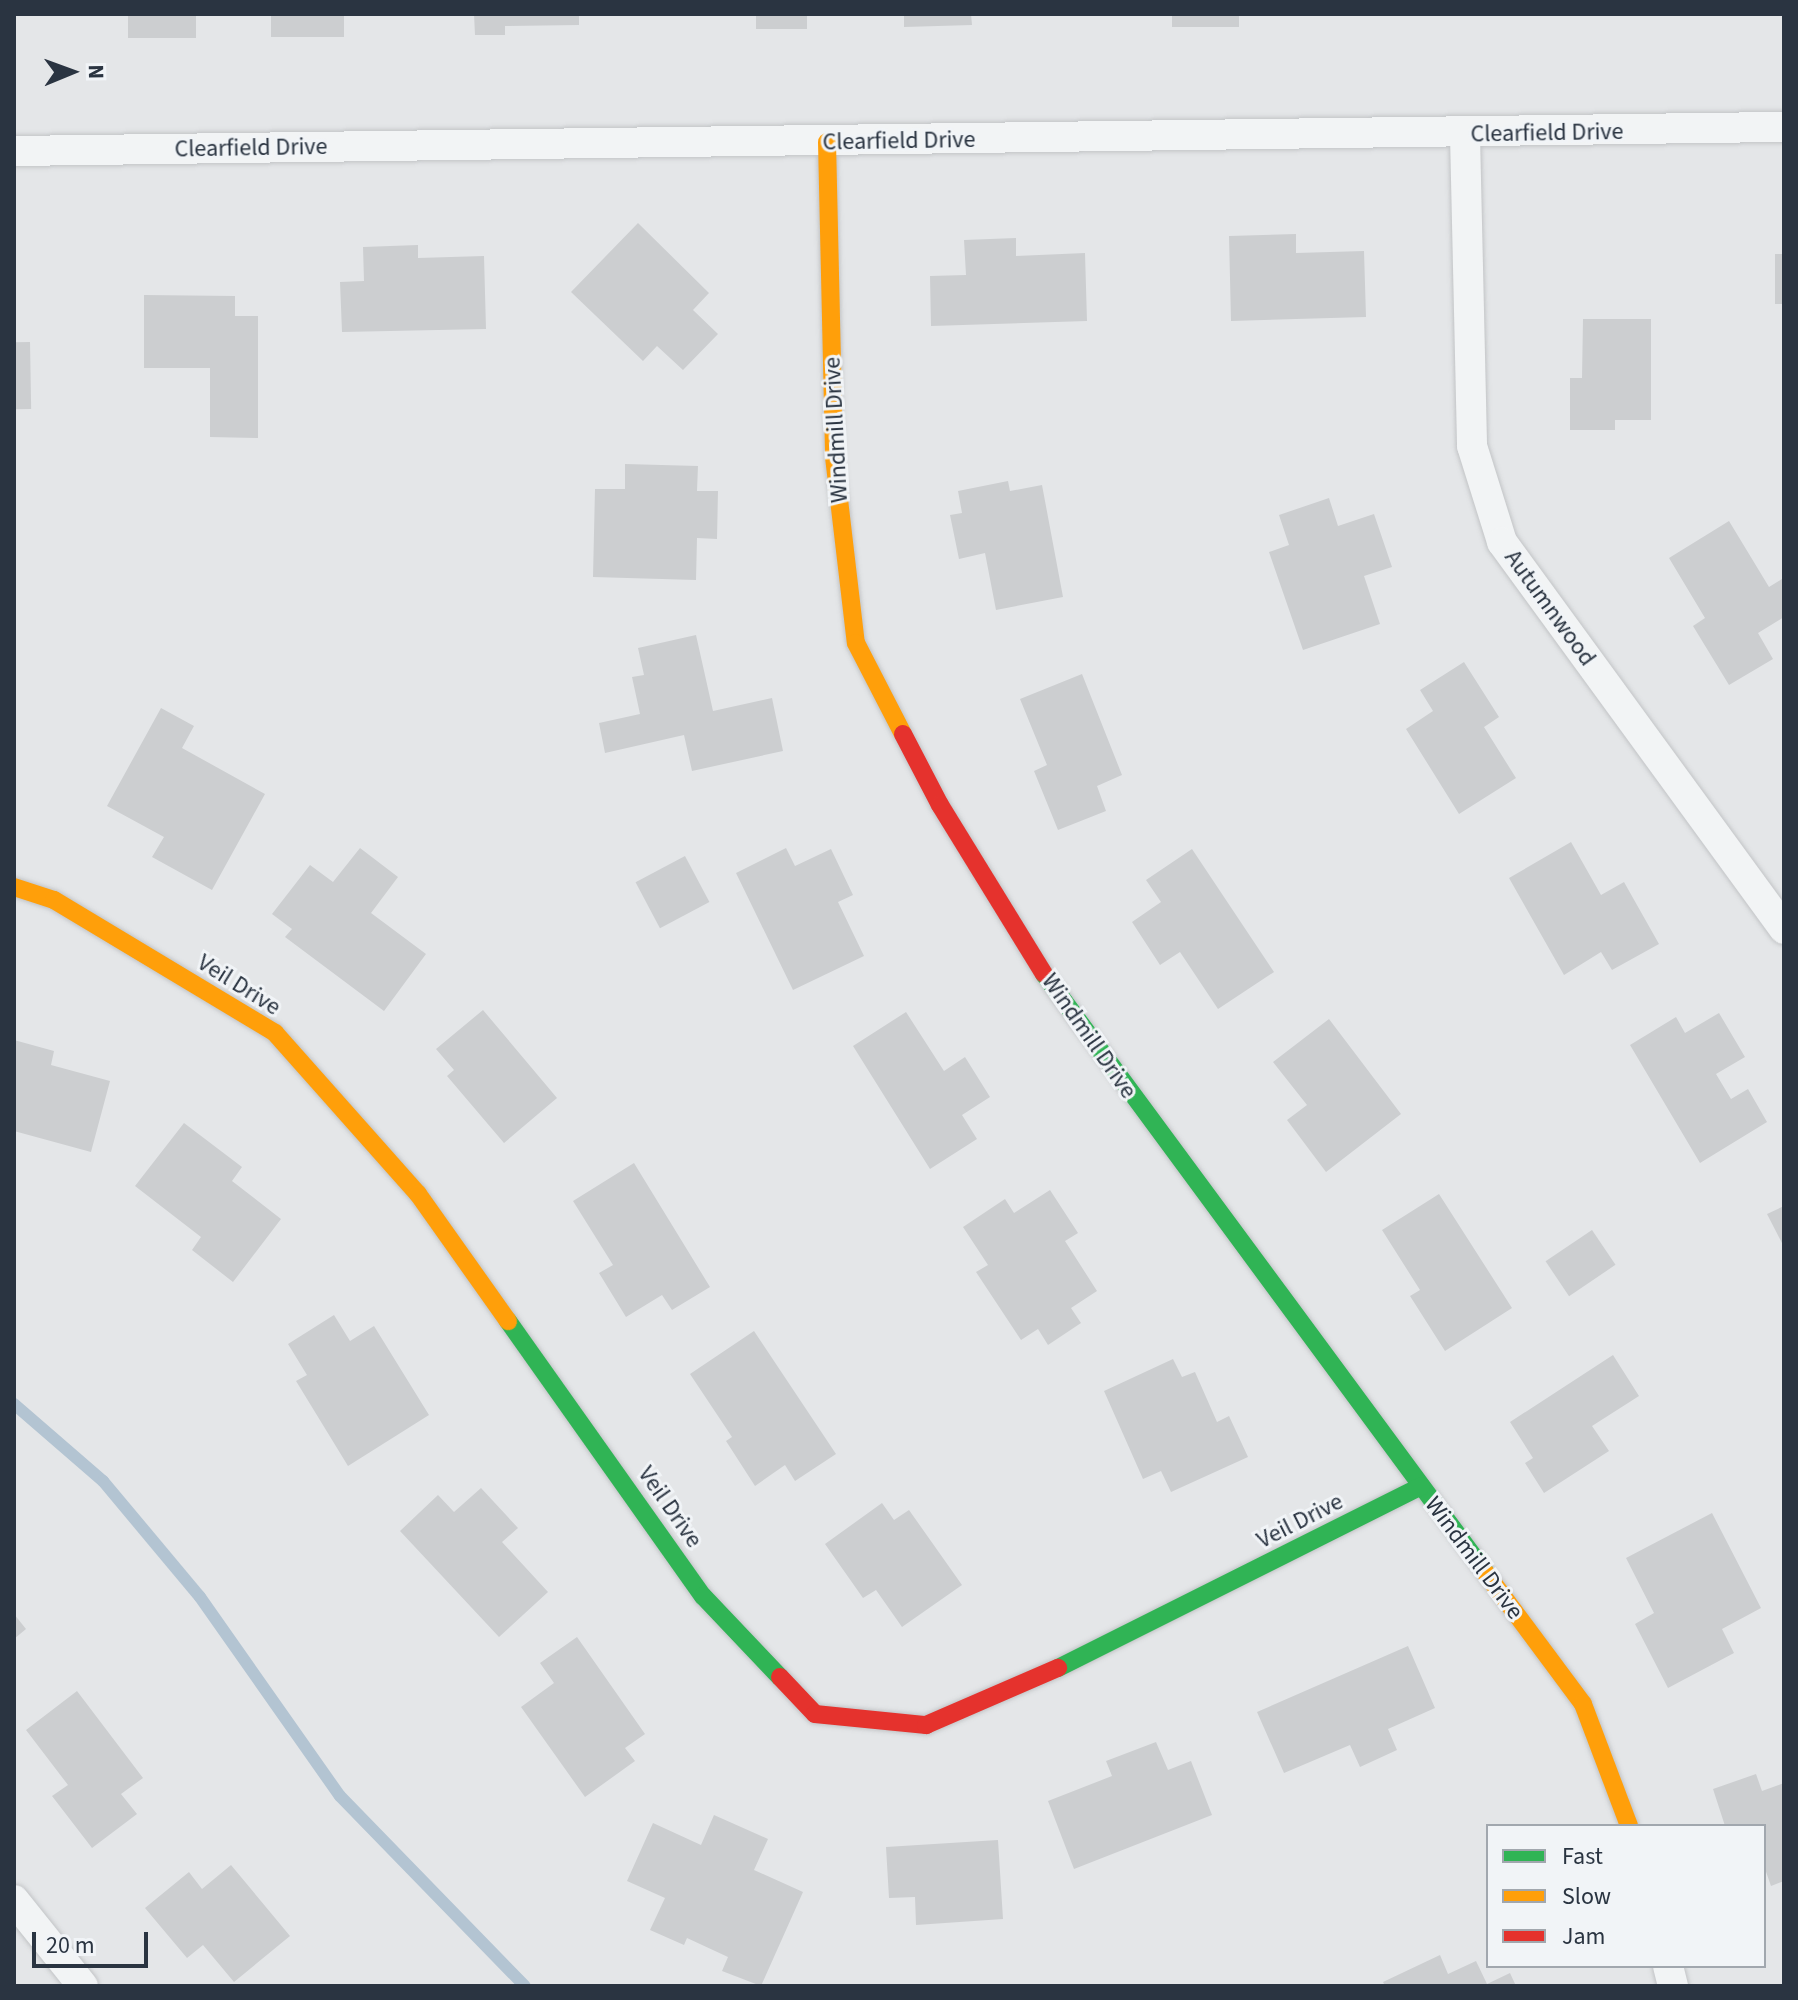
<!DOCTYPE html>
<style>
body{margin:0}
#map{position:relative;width:1798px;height:2000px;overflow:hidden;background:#e4e6e8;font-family:"Source Sans 3",sans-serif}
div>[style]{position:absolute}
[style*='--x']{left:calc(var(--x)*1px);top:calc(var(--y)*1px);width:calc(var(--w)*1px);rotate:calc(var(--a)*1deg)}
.stream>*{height:12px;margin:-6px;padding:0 6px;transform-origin:6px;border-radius:6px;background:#b3c4d2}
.building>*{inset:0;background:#ccced0;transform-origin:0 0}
.roads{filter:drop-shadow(0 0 2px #c2c4c6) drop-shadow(0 0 2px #c2c4c6)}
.street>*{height:30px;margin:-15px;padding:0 15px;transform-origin:15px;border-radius:15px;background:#f2f4f5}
.fast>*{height:18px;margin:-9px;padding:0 9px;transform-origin:9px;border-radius:9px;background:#30b455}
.slow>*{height:18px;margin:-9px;padding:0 9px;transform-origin:9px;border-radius:9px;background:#ff9f0a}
.jam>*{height:18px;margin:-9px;padding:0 9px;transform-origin:9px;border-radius:9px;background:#e5322d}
span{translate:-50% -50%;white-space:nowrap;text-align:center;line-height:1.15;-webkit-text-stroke:6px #f1f4f7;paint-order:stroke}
.street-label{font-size:24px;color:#2a3441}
.frame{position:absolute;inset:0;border:16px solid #2a3441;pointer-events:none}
.legend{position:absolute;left:1486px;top:1824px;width:280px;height:144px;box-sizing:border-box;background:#f1f4f7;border:2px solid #a1a7ae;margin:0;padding:10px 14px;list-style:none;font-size:24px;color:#2a3441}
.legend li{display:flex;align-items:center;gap:16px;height:40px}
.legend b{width:40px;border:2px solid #a1a7ae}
.north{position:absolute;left:32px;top:32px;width:80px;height:80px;-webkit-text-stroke:6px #f1f4f7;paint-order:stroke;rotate:89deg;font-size:22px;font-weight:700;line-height:32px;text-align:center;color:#2a3441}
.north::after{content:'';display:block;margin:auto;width:28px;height:36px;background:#2a3441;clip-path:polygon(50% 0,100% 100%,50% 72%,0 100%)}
.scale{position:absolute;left:32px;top:1932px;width:116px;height:36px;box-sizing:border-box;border:4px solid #2a3441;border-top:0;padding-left:10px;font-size:24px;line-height:28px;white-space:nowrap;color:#2a3441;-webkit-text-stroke:6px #f1f4f7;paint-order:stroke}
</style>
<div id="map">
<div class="stream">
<i style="--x:14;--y:1404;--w:118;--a:40.9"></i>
<i style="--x:103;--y:1481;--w:151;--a:50.1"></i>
<i style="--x:200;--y:1597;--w:243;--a:54.9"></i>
<i style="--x:340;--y:1796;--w:265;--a:45.8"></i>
</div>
<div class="building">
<i style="left:128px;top:14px;width:68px;height:24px"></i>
<i style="left:271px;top:14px;width:73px;height:23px"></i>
<i style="clip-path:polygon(474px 14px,579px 14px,579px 25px,505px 26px,505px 35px,475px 35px)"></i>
<i style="left:756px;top:14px;width:51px;height:15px"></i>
<i style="clip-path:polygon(904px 14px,971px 14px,972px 25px,904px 27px)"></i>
<i style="left:1172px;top:14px;width:67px;height:13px"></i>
<i style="clip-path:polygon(638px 223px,709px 293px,693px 310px,718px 334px,683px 370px,657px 346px,643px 361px,571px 292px)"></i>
<i style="clip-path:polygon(1296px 234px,1296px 253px,1364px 251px,1366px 317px,1231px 321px,1229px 236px)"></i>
<i style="clip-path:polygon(1016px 238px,1016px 256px,1085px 253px,1087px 321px,931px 326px,930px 276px,966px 275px,964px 240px)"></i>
<i style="clip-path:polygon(418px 245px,418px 258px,484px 256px,486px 329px,342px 332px,340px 282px,364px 281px,363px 247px)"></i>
<i style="left:1775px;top:254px;width:9px;height:50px"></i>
<i style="clip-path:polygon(144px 295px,235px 296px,235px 316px,258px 316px,258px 438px,210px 437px,210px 368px,144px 368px)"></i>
<i style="clip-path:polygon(1583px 319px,1651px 319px,1651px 420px,1615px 420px,1615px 430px,1570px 430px,1570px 378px,1582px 378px)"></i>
<i style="left:30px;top:342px;width:67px;height:16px;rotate:89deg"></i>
<i style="clip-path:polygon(625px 464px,698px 466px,697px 491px,718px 491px,717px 539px,697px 538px,696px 580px,593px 577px,595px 489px,625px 489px)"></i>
<i style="clip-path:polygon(1008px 481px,1010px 491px,1042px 485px,1063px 597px,996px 610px,985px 553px,959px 559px,950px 515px,962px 513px,958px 491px)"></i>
<i style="clip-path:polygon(1329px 498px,1338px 526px,1374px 514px,1392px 567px,1364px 576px,1380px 624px,1303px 650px,1269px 552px,1289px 545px,1279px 515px)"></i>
<i style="clip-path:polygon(1729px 521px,1769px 587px,1782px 579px,1784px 583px,1784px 617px,1758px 633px,1773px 659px,1729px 685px,1693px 626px,1705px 618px,1669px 558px)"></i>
<i style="clip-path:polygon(696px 635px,713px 711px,772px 698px,783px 751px,692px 771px,684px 735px,605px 753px,599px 723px,640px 714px,632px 677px,644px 675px,638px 648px)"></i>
<i style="clip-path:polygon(1464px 662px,1499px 717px,1484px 727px,1516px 778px,1459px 814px,1406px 729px,1433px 711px,1420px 690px)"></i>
<i style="clip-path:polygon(1082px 674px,1122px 775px,1097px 786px,1106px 811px,1058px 830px,1034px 771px,1047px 765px,1020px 699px)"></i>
<i style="clip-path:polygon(161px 708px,194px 726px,182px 748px,265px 794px,212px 890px,152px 857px,164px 837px,107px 806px)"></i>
<i style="clip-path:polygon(1571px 842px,1601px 895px,1624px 882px,1659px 944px,1612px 970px,1601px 952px,1564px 975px,1509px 878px)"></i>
<i style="clip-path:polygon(360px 848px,398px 877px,371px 913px,426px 954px,384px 1011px,285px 937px,292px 929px,272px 914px,310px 865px,333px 882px)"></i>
<i style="clip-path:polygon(786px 848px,795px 866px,831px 849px,853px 895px,838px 902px,864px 956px,793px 990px,736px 873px)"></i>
<i style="clip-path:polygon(1192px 849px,1274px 972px,1218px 1009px,1180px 952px,1160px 965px,1132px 922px,1161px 902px,1146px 880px)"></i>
<i style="left:685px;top:856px;width:52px;height:56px;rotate:62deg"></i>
<i style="clip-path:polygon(483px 1010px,557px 1098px,504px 1143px,447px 1076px,454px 1070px,436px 1049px)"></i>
<i style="clip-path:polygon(906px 1012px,944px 1071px,965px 1057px,990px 1097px,962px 1115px,977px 1139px,930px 1169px,853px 1046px)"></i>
<i style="clip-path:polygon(1719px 1013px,1745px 1057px,1716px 1074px,1731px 1099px,1748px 1089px,1767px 1122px,1700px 1163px,1630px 1045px,1676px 1017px,1685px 1033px)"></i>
<i style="clip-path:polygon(1329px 1019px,1401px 1114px,1326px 1172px,1287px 1120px,1307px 1105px,1273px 1062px)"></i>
<i style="clip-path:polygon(14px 1040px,54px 1051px,51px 1065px,110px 1081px,91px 1152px,14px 1131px)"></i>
<i style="clip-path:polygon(184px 1123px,242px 1167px,232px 1181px,281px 1219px,233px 1282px,192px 1250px,201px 1237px,135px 1186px)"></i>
<i style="clip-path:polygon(634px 1163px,710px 1287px,672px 1310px,662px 1295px,626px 1317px,599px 1273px,613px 1265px,573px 1201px)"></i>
<i style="clip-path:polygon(1050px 1190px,1078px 1233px,1065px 1241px,1097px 1291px,1071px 1308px,1081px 1323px,1048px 1345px,1038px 1329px,1021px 1340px,976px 1272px,988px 1265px,963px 1227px,1005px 1199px,1014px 1213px)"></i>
<i style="clip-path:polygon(1439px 1194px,1512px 1308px,1445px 1351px,1410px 1296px,1420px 1290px,1382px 1230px)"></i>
<i style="clip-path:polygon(1784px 1206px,1784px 1247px,1767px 1214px)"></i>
<i style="left:1592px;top:1230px;width:42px;height:56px;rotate:56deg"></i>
<i style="clip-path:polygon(334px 1315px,350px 1341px,374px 1326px,429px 1415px,348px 1466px,296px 1381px,307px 1375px,288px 1344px)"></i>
<i style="clip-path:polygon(754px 1331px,836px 1454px,795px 1481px,785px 1465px,755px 1486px,726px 1441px,732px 1437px,690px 1374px)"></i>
<i style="clip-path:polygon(1613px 1355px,1639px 1396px,1592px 1426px,1609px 1451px,1544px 1493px,1525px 1463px,1533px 1458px,1510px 1422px)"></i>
<i style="clip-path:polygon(1173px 1359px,1182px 1377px,1195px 1372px,1217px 1422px,1229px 1416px,1248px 1457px,1171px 1492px,1161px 1471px,1143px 1479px,1104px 1391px)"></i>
<i style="clip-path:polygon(481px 1488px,518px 1528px,502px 1542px,548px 1592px,499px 1637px,400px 1531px,438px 1495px,454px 1512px)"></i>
<i style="clip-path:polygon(882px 1503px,894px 1520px,909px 1510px,962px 1585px,902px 1627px,876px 1590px,863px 1598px,825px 1544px)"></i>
<i style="clip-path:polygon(1712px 1513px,1761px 1608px,1722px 1629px,1734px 1653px,1668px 1688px,1635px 1624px,1654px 1613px,1626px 1558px)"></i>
<i style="clip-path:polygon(14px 1614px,26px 1629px,14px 1639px)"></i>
<i style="clip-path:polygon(577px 1637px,645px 1734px,625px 1748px,635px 1761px,585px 1797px,521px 1707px,554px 1683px,540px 1663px)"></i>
<i style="clip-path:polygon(1408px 1646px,1435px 1708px,1388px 1729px,1397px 1750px,1360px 1767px,1350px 1745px,1284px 1773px,1257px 1712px)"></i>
<i style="clip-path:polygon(77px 1691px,143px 1778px,121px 1794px,137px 1814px,92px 1848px,52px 1796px,68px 1785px,26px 1730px)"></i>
<i style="clip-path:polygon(1156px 1742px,1168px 1770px,1191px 1761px,1212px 1815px,1074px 1869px,1048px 1801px,1112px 1776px,1106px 1761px)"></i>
<i style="clip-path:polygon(1756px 1774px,1762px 1791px,1784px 1783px,1784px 1881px,1771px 1886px,1764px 1866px,1764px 1826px,1725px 1826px,1713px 1789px)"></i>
<i style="clip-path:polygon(714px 1815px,768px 1839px,754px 1870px,803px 1892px,761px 1986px,722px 1971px,728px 1957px,687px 1938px,684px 1945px,650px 1930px,665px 1898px,627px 1881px,653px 1823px,701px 1845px)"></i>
<i style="clip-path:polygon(998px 1840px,1003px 1919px,916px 1925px,915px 1897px,889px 1898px,886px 1847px)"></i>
<i style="clip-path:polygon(231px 1865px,290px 1936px,234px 1982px,203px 1945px,187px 1958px,145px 1908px,189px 1872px,202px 1889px)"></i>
<i style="clip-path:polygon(1440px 1955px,1448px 1974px,1476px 1961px,1487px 1984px,1510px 1973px,1516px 1986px,1385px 1986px,1383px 1982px)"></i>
</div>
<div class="roads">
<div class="street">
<i style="--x:1465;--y:135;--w:311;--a:88.7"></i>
<i style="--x:1472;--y:446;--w:101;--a:72.6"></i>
<i style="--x:1502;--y:542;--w:479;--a:53.9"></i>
<i style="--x:14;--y:151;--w:1770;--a:-0.78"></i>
<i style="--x:14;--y:1900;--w:110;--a:51.3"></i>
<i style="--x:1668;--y:1966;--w:21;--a:76"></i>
</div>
<div class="fast">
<i style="--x:1044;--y:974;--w:743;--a:53.59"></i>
<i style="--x:508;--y:1321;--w:337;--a:54.7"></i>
<i style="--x:703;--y:1596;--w:112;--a:46.5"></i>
<i style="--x:1058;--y:1668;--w:406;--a:-26.6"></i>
</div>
<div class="slow">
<i style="--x:827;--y:142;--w:315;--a:88.7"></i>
<i style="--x:834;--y:457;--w:187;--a:83.3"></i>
<i style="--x:856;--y:643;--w:102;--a:62.7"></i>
<i style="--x:14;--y:887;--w:42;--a:18"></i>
<i style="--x:54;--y:900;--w:258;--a:31"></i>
<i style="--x:275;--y:1033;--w:215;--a:48.4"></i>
<i style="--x:418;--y:1194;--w:156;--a:54.7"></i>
<i style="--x:1485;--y:1572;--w:164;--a:53.4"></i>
<i style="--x:1583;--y:1704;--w:130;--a:69.3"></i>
</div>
<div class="jam">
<i style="--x:903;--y:734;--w:80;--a:62.5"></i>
<i style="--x:940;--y:805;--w:198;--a:58.4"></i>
<i style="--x:780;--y:1677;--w:51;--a:46.6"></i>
<i style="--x:815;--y:1714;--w:112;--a:5.7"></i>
<i style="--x:926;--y:1725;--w:144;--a:-23.4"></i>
</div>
</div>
<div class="street-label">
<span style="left:1547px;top:133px;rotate:-1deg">Clearfield Drive</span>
<span style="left:899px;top:141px;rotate:-1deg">Clearfield Drive</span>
<span style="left:251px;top:148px;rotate:-1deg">Clearfield Drive</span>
<span style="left:836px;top:430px;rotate:-93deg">Windmill Drive</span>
<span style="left:1550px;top:608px;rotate:54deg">Autumnwood</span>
<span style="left:239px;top:985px;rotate:32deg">Veil Drive</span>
<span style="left:1089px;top:1036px;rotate:55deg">Windmill Drive</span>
<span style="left:670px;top:1507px;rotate:55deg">Veil Drive</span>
<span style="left:1300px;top:1521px;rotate:-27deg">Veil Drive</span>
<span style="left:1474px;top:1558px;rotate:53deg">Windmill Drive</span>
</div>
<div class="frame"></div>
<ul class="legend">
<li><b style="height:10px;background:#30b455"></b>Fast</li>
<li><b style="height:10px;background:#ff9f0a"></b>Slow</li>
<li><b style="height:10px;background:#e5322d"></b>Jam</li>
</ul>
<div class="north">N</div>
<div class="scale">20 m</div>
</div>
